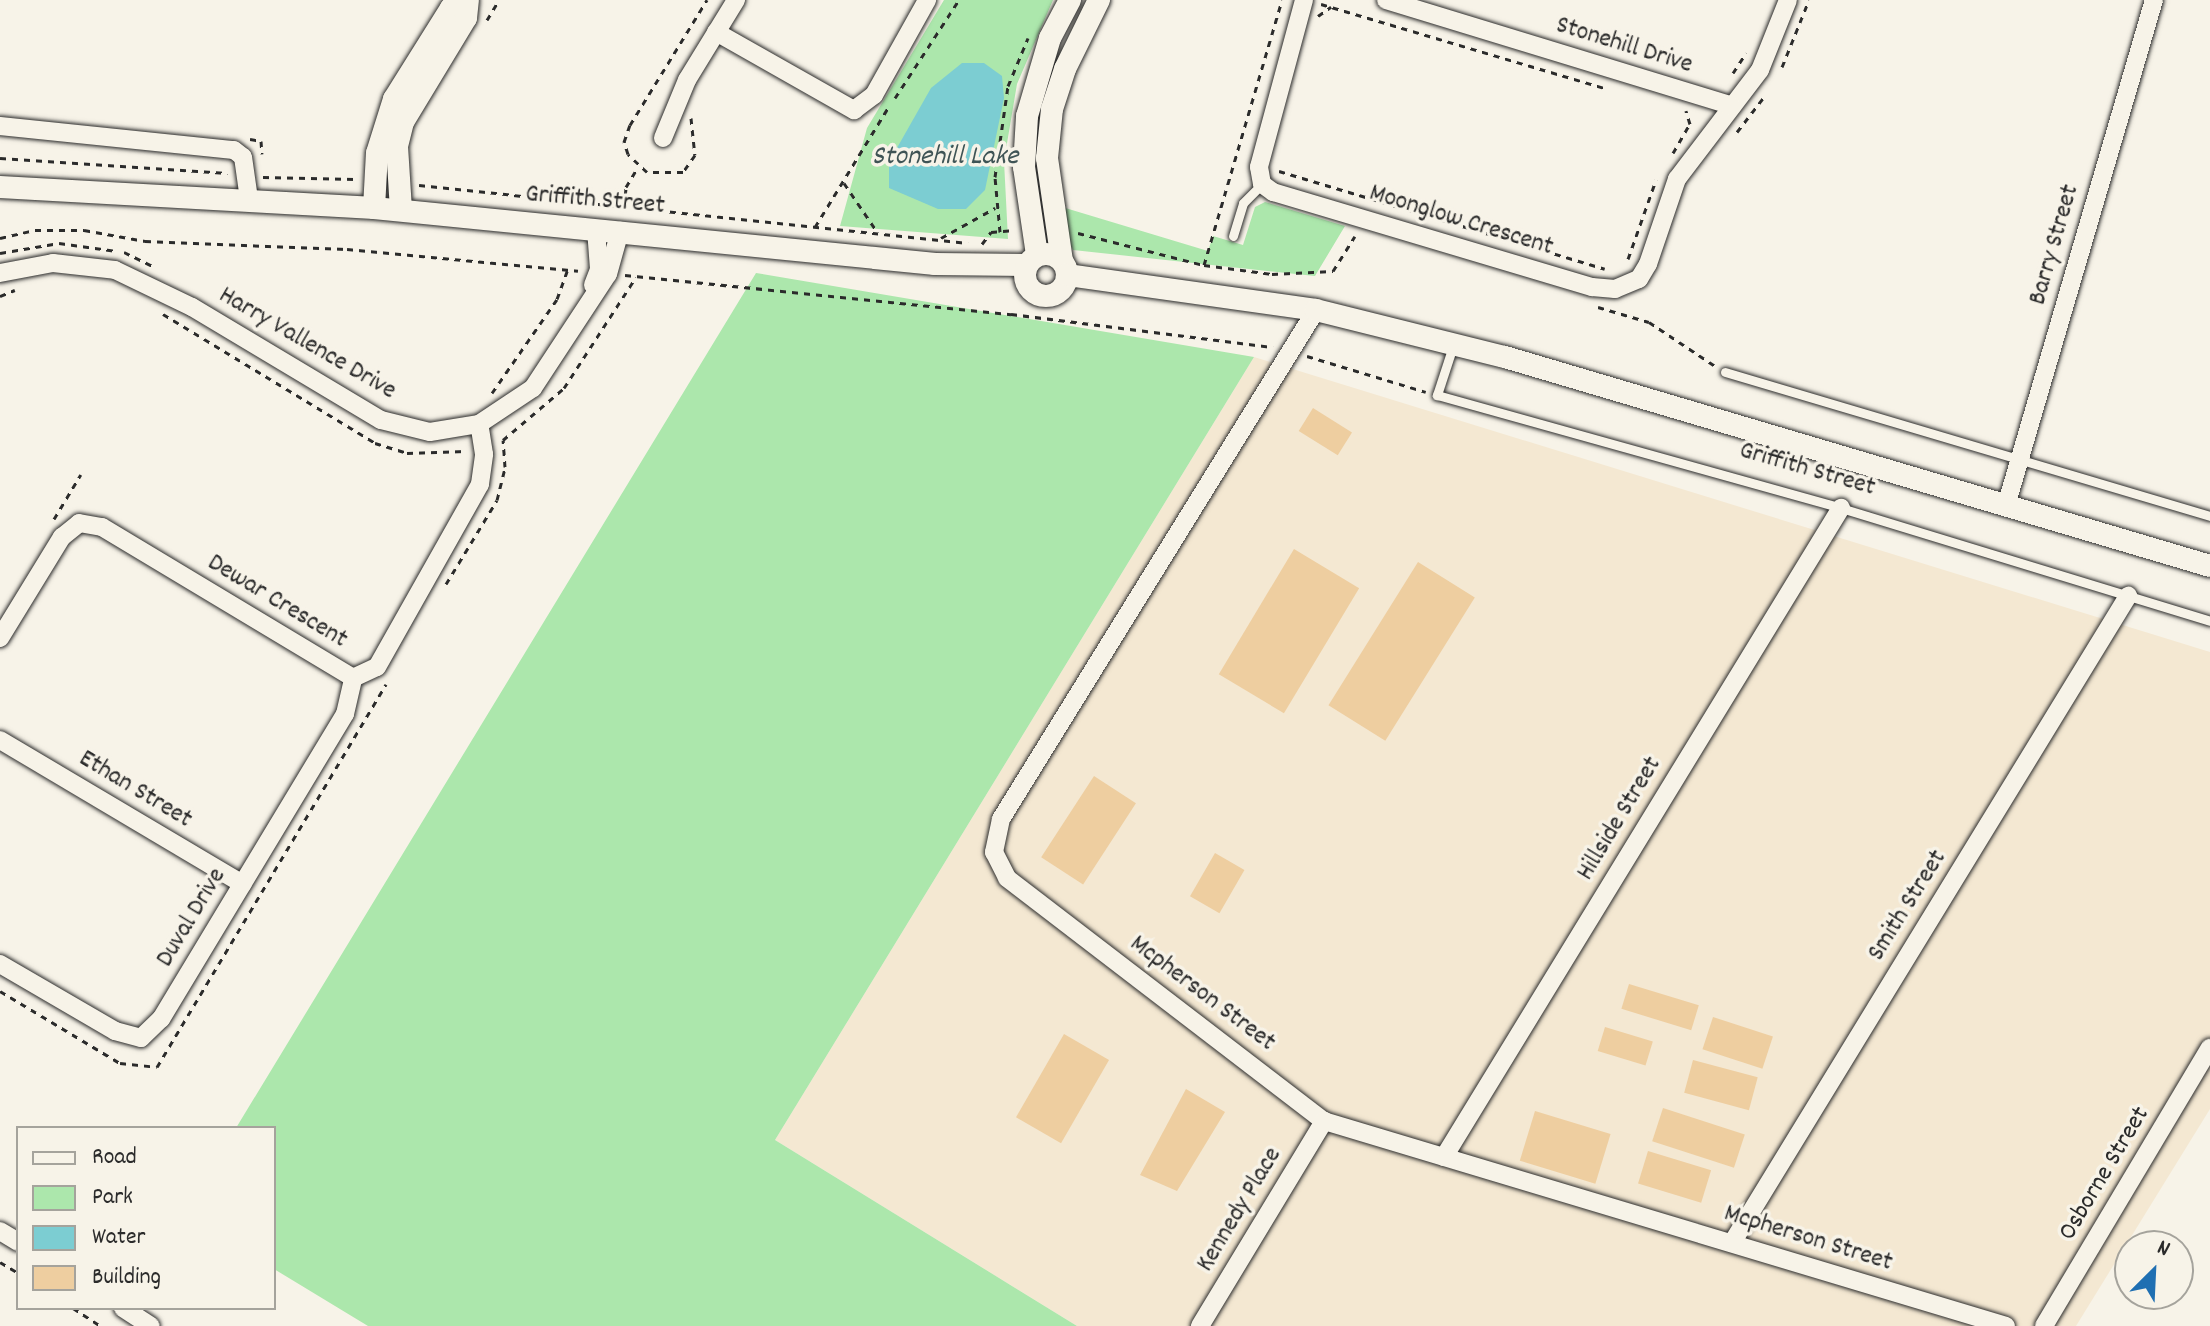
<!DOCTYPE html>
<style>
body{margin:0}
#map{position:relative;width:2210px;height:1326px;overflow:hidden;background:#f7f3e8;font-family:Dekko,sans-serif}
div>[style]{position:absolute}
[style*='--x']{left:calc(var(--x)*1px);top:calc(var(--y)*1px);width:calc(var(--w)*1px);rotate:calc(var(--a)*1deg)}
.built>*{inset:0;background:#f4e8d2}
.green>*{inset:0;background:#ace7ac}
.water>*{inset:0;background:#7ccdd2}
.building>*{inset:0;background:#eecea0;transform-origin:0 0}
.path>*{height:3px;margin-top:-1.5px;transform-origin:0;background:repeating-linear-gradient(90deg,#2b2b2b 0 6px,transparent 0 12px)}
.roads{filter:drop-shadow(0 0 2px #2b2b2b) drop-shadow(0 0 2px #2b2b2b)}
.service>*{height:9px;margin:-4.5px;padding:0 4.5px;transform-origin:4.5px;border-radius:4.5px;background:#f7f3e8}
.minor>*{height:18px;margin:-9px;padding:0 9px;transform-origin:9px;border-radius:9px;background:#f7f3e8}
.tertiary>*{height:22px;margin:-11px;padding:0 11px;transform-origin:11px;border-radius:11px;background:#f7f3e8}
.tertiary>.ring{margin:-11px;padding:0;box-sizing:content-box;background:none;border:22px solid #f7f3e8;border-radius:50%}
span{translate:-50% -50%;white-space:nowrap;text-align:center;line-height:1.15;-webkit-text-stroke:7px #f7f3e8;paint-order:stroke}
.street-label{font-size:26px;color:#2b2b2b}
.water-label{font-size:28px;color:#3f5455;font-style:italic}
.legend{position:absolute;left:16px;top:1126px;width:260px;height:184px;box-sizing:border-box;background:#f7f3e8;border:2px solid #a5a39c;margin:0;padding:10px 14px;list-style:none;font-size:24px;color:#2b2b2b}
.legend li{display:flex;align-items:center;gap:16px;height:40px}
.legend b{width:40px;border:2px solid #a5a39c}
.north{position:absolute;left:2114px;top:1230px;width:80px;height:80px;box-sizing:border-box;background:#f7f3e8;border:2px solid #a5a39c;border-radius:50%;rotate:24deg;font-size:22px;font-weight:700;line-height:32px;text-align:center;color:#2b2b2b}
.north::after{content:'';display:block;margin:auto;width:28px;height:36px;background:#1f6fb2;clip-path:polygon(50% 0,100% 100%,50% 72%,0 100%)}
</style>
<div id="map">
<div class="built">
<i style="clip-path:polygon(1254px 357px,2210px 652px,2210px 1109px,2076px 1326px,1077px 1326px,775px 1140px)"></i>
</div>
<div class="green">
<i style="clip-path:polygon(944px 0,1053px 0,1017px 84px,1004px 161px,1008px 239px,840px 226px,867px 128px)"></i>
<i style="clip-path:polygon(1265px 202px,1345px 226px,1315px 276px,1073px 250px,1064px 233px,1062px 207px,1208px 251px,1213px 236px,1243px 245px,1255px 207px)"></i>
<i style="clip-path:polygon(756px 273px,1254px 357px,775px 1140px,1077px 1326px,368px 1326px,274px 1269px,274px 1128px,236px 1128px)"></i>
</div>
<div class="water">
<i style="clip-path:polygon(962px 63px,984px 63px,1002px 76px,1004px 98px,985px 190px,966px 209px,938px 209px,889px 188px,889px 162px,931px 88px)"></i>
</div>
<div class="building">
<i style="left:1313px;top:408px;width:46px;height:27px;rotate:32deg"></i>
<i style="left:1294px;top:549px;width:76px;height:146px;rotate:31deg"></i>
<i style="left:1418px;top:562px;width:67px;height:169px;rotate:32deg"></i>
<i style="left:1094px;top:776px;width:50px;height:97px;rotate:33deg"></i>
<i style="left:1215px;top:853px;width:34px;height:50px;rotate:30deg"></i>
<i style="left:1629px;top:984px;width:73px;height:26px;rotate:17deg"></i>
<i style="left:1713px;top:1017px;width:63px;height:34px;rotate:18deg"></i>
<i style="left:1605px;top:1027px;width:50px;height:25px;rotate:17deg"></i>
<i style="left:1064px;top:1034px;width:52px;height:96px;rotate:30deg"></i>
<i style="left:1693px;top:1060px;width:67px;height:34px;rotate:15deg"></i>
<i style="clip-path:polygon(1186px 1089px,1225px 1112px,1177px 1191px,1140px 1175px)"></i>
<i style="left:1663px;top:1108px;width:86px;height:35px;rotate:18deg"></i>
<i style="left:1535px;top:1111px;width:79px;height:52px;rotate:17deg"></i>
<i style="left:1648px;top:1151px;width:66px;height:34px;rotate:17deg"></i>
</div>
<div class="path">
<i style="--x:1321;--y:4;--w:296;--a:16.5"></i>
<i style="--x:1318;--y:16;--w:16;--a:-35"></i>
<i style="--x:487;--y:20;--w:23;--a:-59"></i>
<i style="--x:1782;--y:67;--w:72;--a:-68.1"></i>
<i style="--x:1733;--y:73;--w:24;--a:-57"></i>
<i style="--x:895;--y:98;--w:117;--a:-56.9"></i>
<i style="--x:691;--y:118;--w:37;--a:84"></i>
<i style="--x:695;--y:155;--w:21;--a:125"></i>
<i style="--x:683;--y:172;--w:36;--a:180"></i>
<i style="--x:647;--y:172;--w:26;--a:-137"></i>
<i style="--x:628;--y:154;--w:13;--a:-108"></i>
<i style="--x:624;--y:142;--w:18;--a:-71"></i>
<i style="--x:630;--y:125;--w:147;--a:-58.4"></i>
<i style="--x:1737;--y:132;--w:44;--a:-52.4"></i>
<i style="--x:250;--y:139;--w:11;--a:10"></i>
<i style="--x:261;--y:141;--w:13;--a:86"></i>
<i style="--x:1673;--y:153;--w:34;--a:-60"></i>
<i style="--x:1690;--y:124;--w:14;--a:-107"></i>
<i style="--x:0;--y:158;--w:228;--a:3.8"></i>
<i style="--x:1279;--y:171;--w:340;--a:16.7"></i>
<i style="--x:263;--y:177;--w:92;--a:1.2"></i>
<i style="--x:844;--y:183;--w:60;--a:55.8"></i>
<i style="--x:419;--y:185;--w:552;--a:6.03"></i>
<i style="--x:624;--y:207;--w:20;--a:-84"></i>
<i style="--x:626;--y:187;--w:23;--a:-59"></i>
<i style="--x:815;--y:227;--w:140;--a:-58.5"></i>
<i style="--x:1000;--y:232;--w:55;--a:-95.2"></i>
<i style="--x:995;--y:177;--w:92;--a:-81.9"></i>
<i style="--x:1008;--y:86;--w:52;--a:-67.4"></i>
<i style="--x:1078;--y:233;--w:130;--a:14.3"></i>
<i style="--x:1204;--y:265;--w:69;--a:7.5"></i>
<i style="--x:1272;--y:274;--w:61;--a:-2.8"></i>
<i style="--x:1333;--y:271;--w:41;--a:-57.8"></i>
<i style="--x:0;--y:238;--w:36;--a:-13"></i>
<i style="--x:35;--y:230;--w:49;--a:0"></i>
<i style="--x:84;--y:230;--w:62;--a:10.2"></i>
<i style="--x:145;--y:241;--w:202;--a:2.3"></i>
<i style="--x:347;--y:249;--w:232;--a:5.4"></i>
<i style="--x:941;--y:238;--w:62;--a:-29.1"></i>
<i style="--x:982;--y:244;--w:15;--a:-53"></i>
<i style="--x:991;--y:232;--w:21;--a:-5"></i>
<i style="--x:124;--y:252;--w:32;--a:26"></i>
<i style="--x:0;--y:253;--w:60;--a:-9.6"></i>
<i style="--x:59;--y:243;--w:58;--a:8"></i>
<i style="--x:1628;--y:259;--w:84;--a:-70.5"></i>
<i style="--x:1204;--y:265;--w:276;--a:-73.6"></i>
<i style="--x:625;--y:275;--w:388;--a:5.8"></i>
<i style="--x:1011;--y:314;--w:264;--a:7.2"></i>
<i style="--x:0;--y:296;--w:16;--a:-22"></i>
<i style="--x:1598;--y:307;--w:53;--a:16.4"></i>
<i style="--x:1649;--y:322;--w:79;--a:33.7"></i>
<i style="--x:163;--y:314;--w:248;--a:31.3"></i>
<i style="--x:375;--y:443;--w:34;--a:17"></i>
<i style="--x:407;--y:453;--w:59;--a:-1.9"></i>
<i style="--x:1307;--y:356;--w:124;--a:16.8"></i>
<i style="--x:492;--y:393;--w:114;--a:-55.3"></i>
<i style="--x:557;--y:299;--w:30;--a:-70"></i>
<i style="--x:54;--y:519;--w:52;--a:-59"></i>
<i style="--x:446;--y:584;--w:98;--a:-58.7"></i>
<i style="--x:497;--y:500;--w:34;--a:-76"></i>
<i style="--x:505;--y:467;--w:27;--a:-94"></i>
<i style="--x:503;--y:440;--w:80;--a:-40.4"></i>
<i style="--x:564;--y:388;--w:132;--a:-57"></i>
<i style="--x:0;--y:991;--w:140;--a:31"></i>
<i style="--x:120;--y:1063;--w:37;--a:6"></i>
<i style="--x:157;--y:1067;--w:446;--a:-59.1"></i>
<i style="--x:0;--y:1262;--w:21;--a:31"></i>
<i style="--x:73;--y:1308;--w:33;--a:33"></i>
</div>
<div class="roads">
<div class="service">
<i style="--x:1233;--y:236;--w:34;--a:-73"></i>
<i style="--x:1243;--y:203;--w:27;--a:-45"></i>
<i style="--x:1453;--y:346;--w:52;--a:108.1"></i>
<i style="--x:1437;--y:395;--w:420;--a:15.6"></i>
<i style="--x:1841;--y:508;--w:386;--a:17"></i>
<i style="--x:1725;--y:372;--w:506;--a:16.54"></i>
</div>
<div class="minor">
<i style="--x:1304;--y:0;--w:173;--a:105.1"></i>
<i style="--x:1259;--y:167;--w:17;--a:80"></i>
<i style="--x:1262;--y:184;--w:14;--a:36"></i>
<i style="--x:1273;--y:192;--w:333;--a:16.6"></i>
<i style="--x:1592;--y:287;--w:23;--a:5"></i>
<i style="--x:1615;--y:289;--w:26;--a:-23"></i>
<i style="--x:1639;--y:279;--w:17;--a:-59"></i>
<i style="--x:1648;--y:264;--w:90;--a:-71.2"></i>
<i style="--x:1677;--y:179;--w:137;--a:-52.7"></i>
<i style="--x:1760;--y:70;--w:75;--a:-68.2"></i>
<i style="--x:1386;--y:0;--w:362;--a:17"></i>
<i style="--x:716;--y:32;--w:159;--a:29.5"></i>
<i style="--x:854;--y:110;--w:25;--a:-37"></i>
<i style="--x:874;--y:95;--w:109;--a:-60.8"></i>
<i style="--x:0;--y:126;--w:235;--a:5.9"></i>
<i style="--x:234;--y:150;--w:11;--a:38"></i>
<i style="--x:243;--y:157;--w:42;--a:81.9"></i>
<i style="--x:663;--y:138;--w:63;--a:-67.5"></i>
<i style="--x:687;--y:80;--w:94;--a:-58.5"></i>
<i style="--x:0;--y:273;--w:54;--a:-10.7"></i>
<i style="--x:53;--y:263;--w:62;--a:6.4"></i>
<i style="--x:115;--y:270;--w:85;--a:25.7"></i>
<i style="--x:192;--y:307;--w:220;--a:30.9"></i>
<i style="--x:381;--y:420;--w:50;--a:13.8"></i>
<i style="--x:430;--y:432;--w:50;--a:-9.3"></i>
<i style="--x:479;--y:424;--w:65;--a:-33.7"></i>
<i style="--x:533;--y:388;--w:136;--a:-56.7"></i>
<i style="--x:608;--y:274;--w:45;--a:-74.4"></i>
<i style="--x:593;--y:285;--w:17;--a:-69"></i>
<i style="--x:599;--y:269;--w:40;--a:-94.3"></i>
<i style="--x:1316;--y:310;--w:599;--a:121.75"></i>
<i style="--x:1001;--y:819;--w:34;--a:102"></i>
<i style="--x:994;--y:852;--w:29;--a:63"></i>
<i style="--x:1007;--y:878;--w:399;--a:37.5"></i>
<i style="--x:1324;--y:1121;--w:712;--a:16.73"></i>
<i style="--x:2006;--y:506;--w:527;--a:-73.7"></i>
<i style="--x:0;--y:638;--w:119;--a:-58.5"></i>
<i style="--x:62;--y:537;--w:22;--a:-39"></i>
<i style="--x:79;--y:523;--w:23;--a:10"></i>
<i style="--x:102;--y:527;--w:293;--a:31"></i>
<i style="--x:353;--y:678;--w:26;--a:-25"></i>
<i style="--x:377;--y:667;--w:210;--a:-60.6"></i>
<i style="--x:480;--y:484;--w:30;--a:-82"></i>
<i style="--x:484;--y:454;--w:30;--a:-99"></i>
<i style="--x:0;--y:740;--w:282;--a:30.7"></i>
<i style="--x:0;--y:964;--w:133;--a:30.2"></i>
<i style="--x:115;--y:1031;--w:27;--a:15"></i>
<i style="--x:141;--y:1038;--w:28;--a:-44"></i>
<i style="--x:161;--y:1019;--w:356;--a:-58.9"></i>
<i style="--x:345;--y:714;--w:37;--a:-77"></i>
<i style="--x:1444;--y:1157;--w:761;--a:-58.55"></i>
<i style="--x:0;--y:1231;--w:21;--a:31"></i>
<i style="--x:1732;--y:1243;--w:759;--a:-58.53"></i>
<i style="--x:123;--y:1308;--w:33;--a:33"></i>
<i style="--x:1200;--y:1326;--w:240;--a:-58.8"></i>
<i style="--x:2044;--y:1326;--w:324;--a:-59.2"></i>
</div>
<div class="tertiary">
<i style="--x:0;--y:187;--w:375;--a:3.2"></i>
<i style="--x:374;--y:208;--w:564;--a:5.7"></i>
<i style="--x:935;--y:264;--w:92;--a:0.6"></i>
<i style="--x:374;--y:208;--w:55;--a:-86.9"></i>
<i style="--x:377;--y:153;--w:57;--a:-72.5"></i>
<i style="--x:394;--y:99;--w:107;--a:-57.9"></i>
<i style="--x:451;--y:8;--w:15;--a:-32"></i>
<i style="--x:401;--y:210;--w:64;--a:-93.6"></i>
<i style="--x:397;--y:146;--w:25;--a:-76"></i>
<i style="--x:403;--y:122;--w:122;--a:-58.8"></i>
<i style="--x:466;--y:18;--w:18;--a:-84"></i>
<i class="ring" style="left:1025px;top:254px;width:20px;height:20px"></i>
<i style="--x:1037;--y:255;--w:89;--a:-98.4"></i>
<i style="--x:1024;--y:167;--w:51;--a:-86.6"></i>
<i style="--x:1027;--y:116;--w:81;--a:-73.6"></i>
<i style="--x:1050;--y:38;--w:43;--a:-62.2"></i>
<i style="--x:1062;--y:261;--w:104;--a:-98.3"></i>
<i style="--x:1047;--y:158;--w:49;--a:-84.2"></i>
<i style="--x:1052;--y:109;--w:42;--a:-72"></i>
<i style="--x:1065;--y:69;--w:77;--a:-63.8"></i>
<i style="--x:1067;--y:275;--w:251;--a:8"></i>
<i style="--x:1316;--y:310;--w:195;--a:14"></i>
<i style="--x:1505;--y:357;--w:735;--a:16.51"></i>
</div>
</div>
<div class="street-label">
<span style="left:1624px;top:46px;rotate:17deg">Stonehill Drive</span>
<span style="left:595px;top:201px;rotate:5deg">Griffith Street</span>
<span style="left:1461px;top:221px;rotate:17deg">Moonglow Crescent</span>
<span style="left:2055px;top:245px;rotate:-74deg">Barry Street</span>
<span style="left:307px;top:344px;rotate:30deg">Harry Vallence Drive</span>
<span style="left:1807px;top:470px;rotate:16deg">Griffith Street</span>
<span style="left:277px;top:602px;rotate:31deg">Dewar Crescent</span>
<span style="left:135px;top:790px;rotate:31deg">Ethan Street</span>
<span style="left:1620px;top:819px;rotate:-59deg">Hillside Street</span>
<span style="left:1908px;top:906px;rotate:-58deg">Smith Street</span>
<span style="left:192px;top:918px;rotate:-59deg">Duval Drive</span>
<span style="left:1202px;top:994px;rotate:37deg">Mcpherson Street</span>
<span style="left:2105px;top:1174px;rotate:-59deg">Osborne Street</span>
<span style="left:1240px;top:1210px;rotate:-59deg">Kennedy Place</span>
<span style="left:1808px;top:1239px;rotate:17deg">Mcpherson Street</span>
</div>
<div class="water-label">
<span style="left:945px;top:158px">Stonehill Lake</span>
</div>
<ul class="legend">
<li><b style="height:10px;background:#f7f3e8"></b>Road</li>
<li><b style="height:22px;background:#ace7ac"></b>Park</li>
<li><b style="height:22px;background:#7ccdd2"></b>Water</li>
<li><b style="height:22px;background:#eecea0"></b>Building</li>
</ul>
<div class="north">N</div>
</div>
